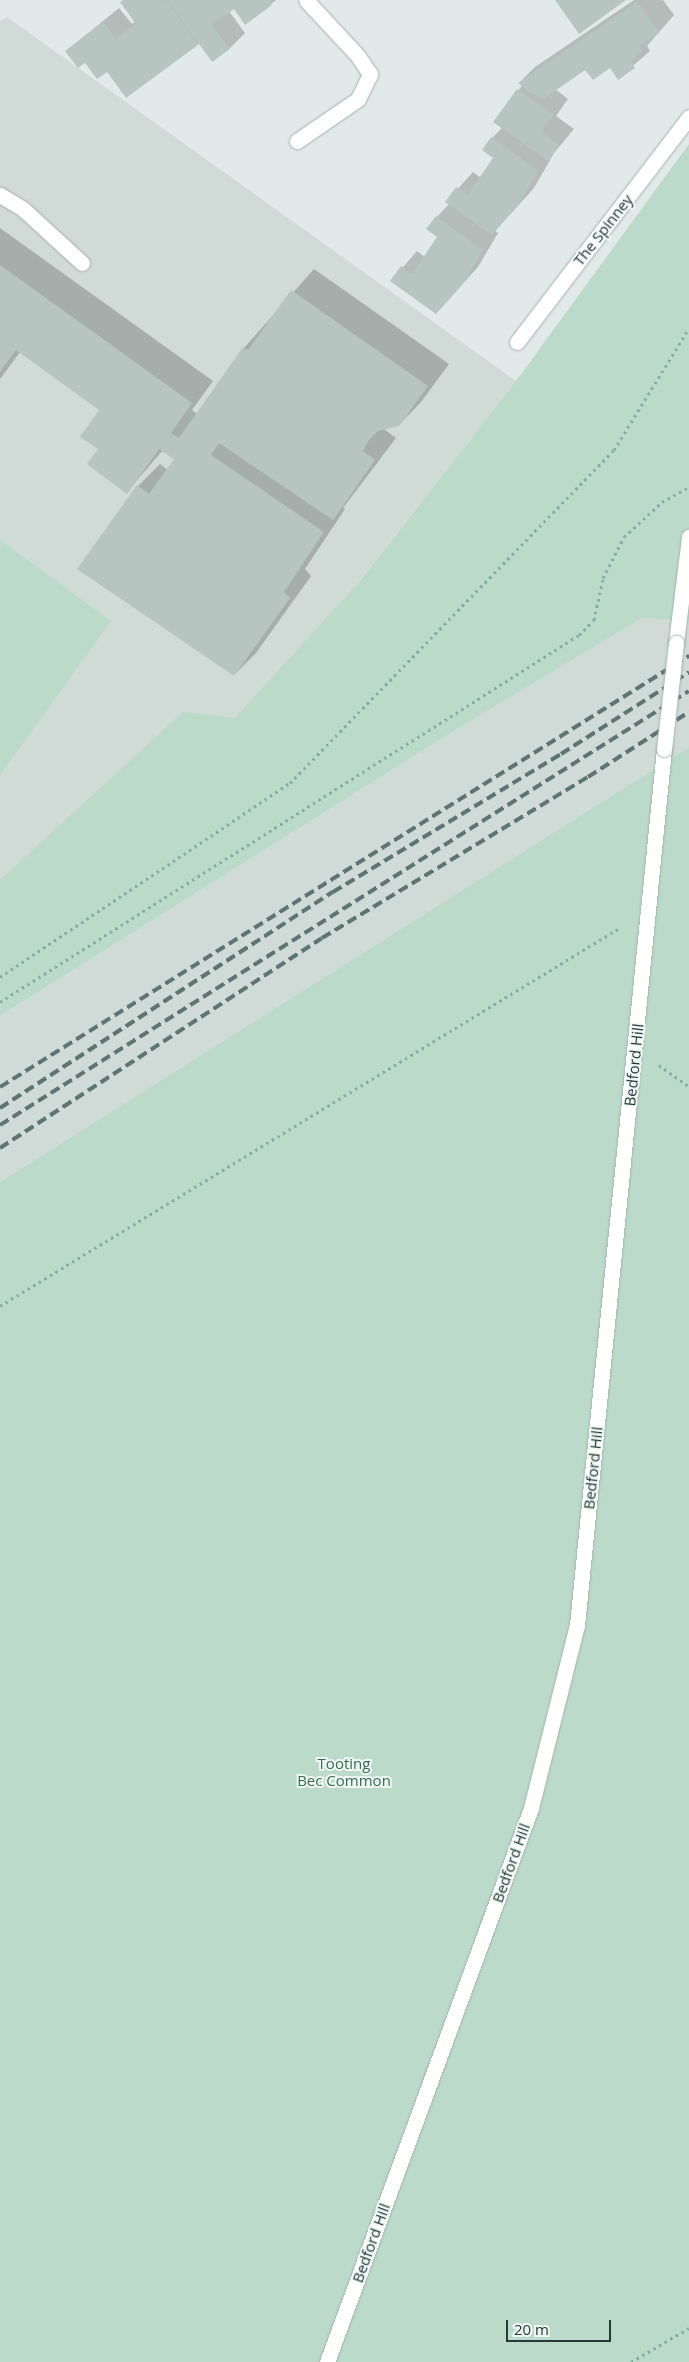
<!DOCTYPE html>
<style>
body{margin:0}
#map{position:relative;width:689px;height:2362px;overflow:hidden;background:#e1eae8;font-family:"Open Sans",sans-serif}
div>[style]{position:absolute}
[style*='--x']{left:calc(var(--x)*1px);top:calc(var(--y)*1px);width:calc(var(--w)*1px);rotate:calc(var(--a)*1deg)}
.built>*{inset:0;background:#d0dad7}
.green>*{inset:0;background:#bcdac9}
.shadow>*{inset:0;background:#0003}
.building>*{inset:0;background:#b7c5c1}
.path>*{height:3px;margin-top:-1.5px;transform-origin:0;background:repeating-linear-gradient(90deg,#84aca6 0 2.5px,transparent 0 6.5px)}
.roads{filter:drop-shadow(0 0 1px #a4b2b0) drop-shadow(0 0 1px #a4b2b0)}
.service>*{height:15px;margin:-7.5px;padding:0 7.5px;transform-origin:7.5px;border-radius:7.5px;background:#fff}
.minor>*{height:15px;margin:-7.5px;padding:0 7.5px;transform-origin:7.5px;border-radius:7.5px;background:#fff}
.secondary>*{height:15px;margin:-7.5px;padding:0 7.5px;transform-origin:7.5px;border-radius:7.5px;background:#fff}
.rail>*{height:4px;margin-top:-2px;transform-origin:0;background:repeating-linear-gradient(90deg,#5d7573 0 10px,transparent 0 15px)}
.bridges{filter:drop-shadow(0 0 1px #a1b5b2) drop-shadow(0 0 1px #a1b5b2)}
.secondary-bridge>*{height:15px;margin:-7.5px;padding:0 7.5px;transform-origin:7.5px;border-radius:7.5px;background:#fff}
span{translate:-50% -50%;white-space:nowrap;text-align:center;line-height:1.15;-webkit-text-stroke:4px #f1f7f5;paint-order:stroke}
.street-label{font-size:15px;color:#233a38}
.park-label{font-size:15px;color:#316d53}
.scale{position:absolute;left:506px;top:2320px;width:105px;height:22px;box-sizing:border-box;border:2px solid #233a38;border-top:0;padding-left:6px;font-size:15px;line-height:18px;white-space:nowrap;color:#233a38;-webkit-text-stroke:4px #f1f7f5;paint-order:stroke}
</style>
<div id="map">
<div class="built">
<i style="clip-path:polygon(7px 17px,516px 381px,263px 704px,0 970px,0 21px)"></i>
<i style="clip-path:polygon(642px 618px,689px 621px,689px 747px,0 1182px,0 1016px,462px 726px)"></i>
</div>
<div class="green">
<i style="clip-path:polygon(689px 144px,689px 621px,642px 618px,462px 726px,0 1016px,0 880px,183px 712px,235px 718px,359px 582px,516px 381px)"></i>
<i style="clip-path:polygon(0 540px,111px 621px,0 775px)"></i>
<i style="clip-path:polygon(689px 747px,689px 2362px,0 2362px,0 1182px)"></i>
</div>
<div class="shadow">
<i style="clip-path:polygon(124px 0,276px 0,271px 4px,234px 8px,229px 11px,245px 33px,230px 48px,199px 43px,126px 97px,107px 70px,66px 51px,119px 8px,132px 24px,136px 21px)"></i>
<i style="clip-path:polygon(634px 0,663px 0,674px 15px,647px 46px,650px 51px,619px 78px,610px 66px,586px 69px,555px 89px,568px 99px,556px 116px,574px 129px,554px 153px,534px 188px,495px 231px,498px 233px,478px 267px,436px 313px,392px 280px,417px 251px,425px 257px,439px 237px,437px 217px,450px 203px,447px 201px,473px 172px,481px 178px,495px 158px,492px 138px,503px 127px,495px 122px,523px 84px,520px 82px,535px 67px)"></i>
<i style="clip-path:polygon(0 228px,213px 381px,192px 410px,197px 414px,244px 348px,314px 269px,449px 364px,421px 402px,399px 425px,384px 429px,396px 438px,343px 508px,345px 509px,305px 569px,311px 576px,256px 653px,234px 675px,138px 486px,160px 464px,168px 470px,175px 459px,163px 450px,127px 492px,99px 449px,101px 410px,20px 352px,0 379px)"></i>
</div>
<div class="building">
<i style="clip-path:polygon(123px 0,166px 0,198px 45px,126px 98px,107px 72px,97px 79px,85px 63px,78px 68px,65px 51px,103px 22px,116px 39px,136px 24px,120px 2px)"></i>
<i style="clip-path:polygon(167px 0,268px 0,272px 5px,245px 25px,234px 9px,212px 25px,230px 49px,212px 62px)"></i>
<i style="clip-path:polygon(555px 0,626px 0,579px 34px)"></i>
<i style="clip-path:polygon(637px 2px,660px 32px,639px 46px,643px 52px,631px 61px,635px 68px,618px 80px,610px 68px,593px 80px,585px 70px,542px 100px,518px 83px)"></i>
<i style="clip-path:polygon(517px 89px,554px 115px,541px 132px,559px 145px,548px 161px,493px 122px)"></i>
<i style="clip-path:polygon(491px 137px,538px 171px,518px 205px,492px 235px,445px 202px,456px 187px,467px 195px,480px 177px,493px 158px,482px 150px)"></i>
<i style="clip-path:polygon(436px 216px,483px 250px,463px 284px,436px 314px,390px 281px,401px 266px,412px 274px,437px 237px,426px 229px)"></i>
<i style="clip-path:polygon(0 265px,192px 403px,171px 433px,179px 438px,243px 347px,248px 350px,291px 290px,428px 386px,399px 426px,378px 431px,369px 440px,363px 451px,375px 460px,333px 520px,219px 443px,211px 455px,324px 532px,284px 592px,290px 598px,234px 676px,77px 569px,137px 485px,149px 494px,174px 459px,159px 449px,127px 494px,87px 464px,98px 449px,80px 437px,99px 410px,16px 350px,0 372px)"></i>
</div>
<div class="path">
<i style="--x:0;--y:977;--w:349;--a:-33.8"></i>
<i style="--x:290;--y:783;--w:465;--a:-45.8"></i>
<i style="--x:614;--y:450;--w:143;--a:-58.4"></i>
<i style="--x:0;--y:1002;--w:686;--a:-32.37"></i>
<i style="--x:579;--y:635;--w:21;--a:-45"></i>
<i style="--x:594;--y:620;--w:43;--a:-77.9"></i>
<i style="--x:603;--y:578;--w:46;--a:-62.9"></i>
<i style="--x:624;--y:537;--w:52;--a:-42.6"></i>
<i style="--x:662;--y:502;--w:31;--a:-29"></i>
<i style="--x:659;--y:1065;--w:37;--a:36"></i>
<i style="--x:0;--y:1306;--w:728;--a:-31.4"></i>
<i style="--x:631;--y:2362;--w:67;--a:-30.4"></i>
</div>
<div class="roads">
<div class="service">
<i style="--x:297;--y:141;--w:74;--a:-34.5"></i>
<i style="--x:358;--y:99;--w:28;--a:-64"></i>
<i style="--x:370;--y:74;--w:22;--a:-124"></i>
<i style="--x:358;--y:56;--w:76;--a:-132.9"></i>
<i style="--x:0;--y:195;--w:27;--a:31"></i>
<i style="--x:23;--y:209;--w:80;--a:42.5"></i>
</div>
<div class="minor">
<i style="--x:517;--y:342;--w:283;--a:-52.6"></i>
</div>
<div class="secondary">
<i style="--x:676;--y:643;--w:107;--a:-83"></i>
<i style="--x:327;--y:2362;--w:590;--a:-69.78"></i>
<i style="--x:531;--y:1808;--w:189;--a:-75.9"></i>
<i style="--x:577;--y:1625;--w:880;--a:-84.33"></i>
</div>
</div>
<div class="rail">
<i style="--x:0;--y:1087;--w:813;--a:-32.03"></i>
<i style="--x:0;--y:1108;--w:397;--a:-33"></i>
<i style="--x:333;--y:892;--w:267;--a:-31.2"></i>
<i style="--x:561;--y:754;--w:152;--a:-32.6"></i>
<i style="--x:0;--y:1125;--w:814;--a:-32.21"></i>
<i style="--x:0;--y:1148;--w:384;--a:-33.1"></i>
<i style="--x:322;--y:938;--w:311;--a:-31.2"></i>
<i style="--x:588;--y:777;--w:120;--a:-32.8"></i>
</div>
<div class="bridges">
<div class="secondary-bridge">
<i style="--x:664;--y:749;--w:107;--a:-83.5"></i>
</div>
</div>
<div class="street-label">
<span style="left:603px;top:230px;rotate:-52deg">The Spinney</span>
<span style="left:634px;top:1065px;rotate:-84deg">Bedford Hill</span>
<span style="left:593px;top:1468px;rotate:-84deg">Bedford Hill</span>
<span style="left:511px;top:1863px;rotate:-70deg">Bedford Hill</span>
<span style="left:371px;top:2243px;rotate:-70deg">Bedford Hill</span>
</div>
<div class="park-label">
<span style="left:344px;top:1772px">Tooting<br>Bec Common</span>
</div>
<div class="scale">20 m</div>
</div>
